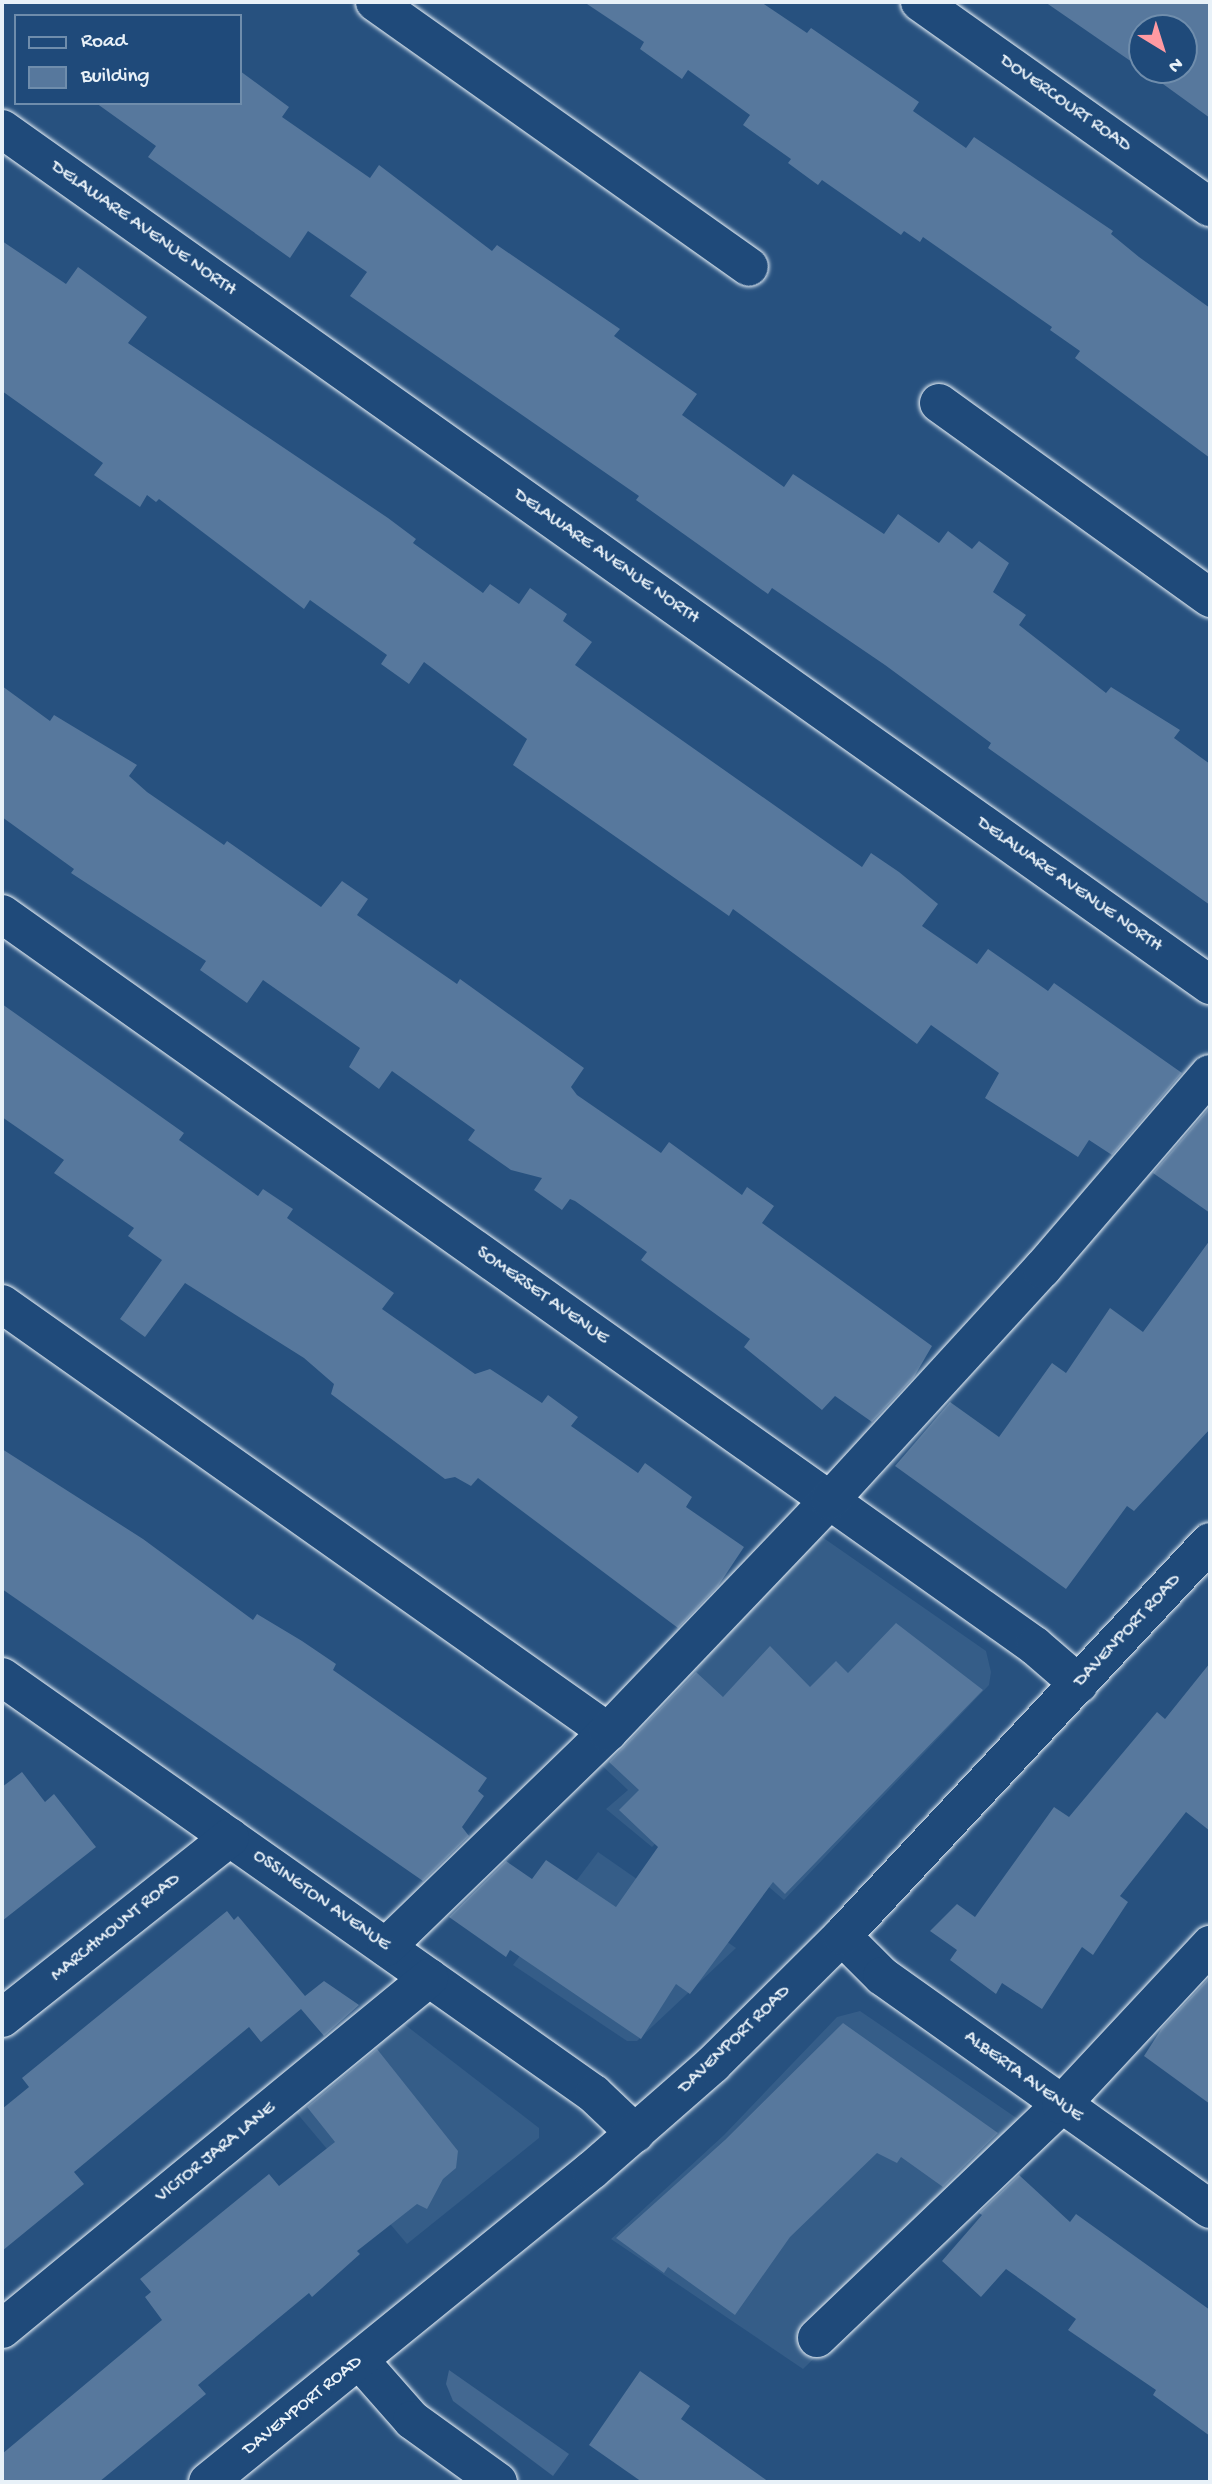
<!DOCTYPE html>
<style>
body{margin:0}
#map{position:relative;width:1212px;height:2484px;overflow:hidden;background:#27517f;font-family:"Gochi Hand",sans-serif}
div>[style]{position:absolute}
[style*='--x']{left:calc(var(--x)*1px);top:calc(var(--y)*1px);width:calc(var(--w)*1px);rotate:calc(var(--a)*1deg)}
.built>*{inset:0;background:#355d88}
.green>*{inset:0;background:#436891}
.building>*{inset:0;background:#57789d}
.roads{filter:drop-shadow(0 0 2px #e8f1f8) drop-shadow(0 0 2px #e8f1f8)}
.minor>*{height:38px;margin:-19px;padding:0 19px;transform-origin:19px;border-radius:19px;background:#1f4a7a}
span{translate:-50% -50%;white-space:nowrap;text-align:center;line-height:1.15;-webkit-text-stroke:7px #1f4a7a;paint-order:stroke}
.street-label{font-size:19px;color:#e8f1f8}
.frame{position:absolute;inset:0;border:4px solid #e8f1f8;pointer-events:none}
.legend{position:absolute;left:14px;top:14px;width:228px;height:91px;box-sizing:border-box;background:#1f4a7a;border:2px solid #6f8dac;margin:0;padding:9px 12px;list-style:none;font-size:21px;color:#e8f1f8}
.legend li{display:flex;align-items:center;gap:14px;height:35px}
.legend b{width:35px;border:2px solid #6f8dac}
.north{position:absolute;left:1128px;top:14px;width:70px;height:70px;box-sizing:border-box;background:#1f4a7a;border:2px solid #6f8dac;border-radius:50%;rotate:142deg;font-size:19px;font-weight:700;line-height:28px;text-align:center;color:#e8f1f8}
.north::after{content:'';display:block;margin:auto;width:24px;height:32px;background:#ff9aa2;clip-path:polygon(50% 0,100% 100%,50% 72%,0 100%)}
</style>
<div id="map">
<div class="built">
<i style="clip-path:polygon(812px 1530px,986px 1651px,991px 1672px,989px 1685px,784px 1900px,684px 1814px,652px 1847px,606px 1809px,628px 1790px,596px 1760px)"></i>
<i style="clip-path:polygon(598px 1852px,736px 1948px,637px 2041px,627px 2041px,513px 1965px)"></i>
<i style="clip-path:polygon(860px 2011px,1043px 2136px,803px 2369px,611px 2239px,724px 2135px,837px 2017px)"></i>
<i style="clip-path:polygon(395px 2017px,539px 2128px,539px 2138px,407px 2244px,290px 2105px)"></i>
</div>
<div class="green">
<i style="clip-path:polygon(449px 2370px,569px 2454px,553px 2476px,453px 2401px,446px 2384px)"></i>
</div>
<div class="building">
<i style="clip-path:polygon(584px 2px,761px 2px,807px 33px,811px 28px,919px 102px,913px 111px,966px 148px,974px 137px,1113px 231px,1111px 234px,1139px 257px,1210px 308px,1210px 458px,1075px 358px,1080px 351px,1050px 330px,1052px 327px,923px 237px,920px 242px,904px 231px,901px 235px,822px 180px,818px 185px,788px 163px,791px 159px,743px 125px,750px 115px,688px 70px,682px 79px,640px 49px,644px 42px)"></i>
<i style="clip-path:polygon(evenodd,1045px 2px,1210px 2px,1210px 118px,1145px 71px,1045px 2px,1142px 28px,1184px 28px,1184px 70px,1142px 70px,1142px 28px)"></i>
<i style="clip-path:polygon(240px 71px,289px 107px,282px 117px,370px 178px,379px 165px,492px 251px,497px 245px,620px 329px,614px 336px,697px 394px,682px 415px,784px 487px,793px 474px,884px 534px,898px 514px,939px 543px,948px 531px,972px 549px,979px 541px,1009px 563px,993px 592px,1026px 615px,1019px 625px,1106px 693px,1111px 687px,1180px 730px,1174px 738px,1210px 764px,1210px 905px,988px 748px,991px 743px,885px 665px,772px 588px,768px 594px,636px 500px,639px 496px,350px 296px,367px 272px,308px 231px,290px 258px,148px 157px,156px 146px,96px 103px,240px 103px)"></i>
<i style="clip-path:polygon(2px 241px,66px 284px,78px 267px,147px 317px,128px 343px,388px 518px,416px 539px,413px 543px,483px 593px,490px 584px,519px 604px,530px 588px,567px 614px,563px 621px,592px 642px,575px 665px,862px 867px,871px 853px,899px 872px,938px 904px,922px 926px,977px 964px,988px 949px,1048px 991px,1054px 983px,1182px 1073px,1112px 1155px,1089px 1140px,1078px 1157px,985px 1098px,999px 1073px,931px 1025px,917px 1044px,733px 909px,729px 916px,513px 765px,527px 739px,424px 662px,409px 684px,381px 664px,387px 655px,310px 600px,304px 609px,159px 499px,156px 502px,147px 495px,140px 507px,94px 475px,103px 463px,2px 391px)"></i>
<i style="clip-path:polygon(2px 686px,50px 721px,54px 715px,137px 765px,129px 776px,147px 792px,224px 845px,227px 841px,321px 907px,342px 881px,368px 899px,357px 915px,457px 984px,460px 979px,584px 1068px,571px 1087px,577px 1095px,661px 1153px,669px 1142px,742px 1195px,747px 1187px,774px 1206px,762px 1223px,932px 1346px,914px 1377px,872px 1422px,835px 1396px,822px 1410px,744px 1347px,750px 1339px,641px 1260px,647px 1252px,575px 1201px,570px 1199px,562px 1210px,534px 1190px,542px 1178px,511px 1170px,468px 1140px,475px 1130px,392px 1071px,379px 1089px,349px 1067px,360px 1048px,263px 980px,247px 1003px,200px 970px,206px 961px,71px 873px,74px 869px,2px 817px)"></i>
<i style="clip-path:polygon(2px 1004px,184px 1133px,179px 1140px,258px 1196px,263px 1189px,293px 1209px,287px 1218px,394px 1293px,382px 1309px,475px 1374px,490px 1369px,542px 1403px,548px 1395px,578px 1417px,571px 1426px,638px 1473px,645px 1463px,692px 1497px,686px 1507px,744px 1547px,718px 1586px,678px 1628px,478px 1478px,471px 1486px,455px 1477px,445px 1479px,331px 1394px,334px 1384px,304px 1358px,185px 1283px,145px 1337px,120px 1319px,162px 1260px,128px 1236px,134px 1228px,54px 1173px,64px 1160px,2px 1117px)"></i>
<i style="clip-path:polygon(1210px 1107px,1210px 1213px,1153px 1173px)"></i>
<i style="clip-path:polygon(1210px 1240px,1210px 1429px,1134px 1511px,1127px 1506px,1066px 1589px,895px 1466px,950px 1402px,999px 1437px,1052px 1363px,1066px 1373px,1110px 1308px,1143px 1332px)"></i>
<i style="clip-path:polygon(2px 1449px,143px 1539px,253px 1620px,257px 1614px,302px 1641px,336px 1664px,333px 1670px,487px 1778px,478px 1791px,484px 1796px,462px 1827px,469px 1836px,423px 1881px,2px 1589px)"></i>
<i style="clip-path:polygon(896px 1623px,983px 1690px,785px 1894px,773px 1882px,690px 1994px,676px 1984px,641px 2039px,510px 1950px,506px 1957px,449px 1917px,506px 1861px,532px 1879px,546px 1860px,616px 1907px,658px 1847px,619px 1810px,639px 1790px,609px 1762px,696px 1672px,723px 1697px,770px 1646px,810px 1687px,836px 1661px,848px 1673px)"></i>
<i style="clip-path:polygon(1210px 1663px,1210px 1831px,1186px 1812px,1120px 1896px,1128px 1902px,1093px 1955px,1082px 1947px,1042px 2009px,1002px 1983px,996px 1994px,950px 1960px,957px 1950px,930px 1931px,957px 1904px,975px 1917px,1054px 1807px,1069px 1817px,1157px 1712px,1165px 1719px)"></i>
<i style="clip-path:polygon(22px 1772px,45px 1802px,54px 1794px,96px 1847px,2px 1921px,2px 1787px)"></i>
<i style="clip-path:polygon(227px 1911px,234px 1920px,238px 1916px,305px 1996px,324px 1981px,359px 2005px,324px 2036px,301px 2009px,261px 2042px,249px 2027px,74px 2172px,84px 2184px,2px 2251px,2px 2109px,29px 2087px,22px 2078px)"></i>
<i style="clip-path:polygon(1210px 1977px,1210px 2104px,1144px 2056px,1162px 2028px)"></i>
<i style="clip-path:polygon(843px 2023px,998px 2133px,943px 2187px,901px 2157px,897px 2163px,877px 2153px,790px 2237px,735px 2315px,668px 2267px,664px 2273px,616px 2238px,725px 2140px)"></i>
<i style="clip-path:polygon(377px 2049px,458px 2151px,456px 2168px,443px 2179px,427px 2209px,417px 2204px,357px 2251px,360px 2254px,312px 2297px,309px 2293px,198px 2385px,206px 2394px,99px 2482px,2px 2482px,2px 2454px,162px 2320px,145px 2297px,151px 2292px,140px 2279px,269px 2174px,279px 2186px,335px 2142px,307px 2107px)"></i>
<i style="clip-path:polygon(1019px 2175px,1070px 2222px,1076px 2214px,1210px 2310px,1210px 2436px,1153px 2395px,1156px 2390px,1068px 2330px,1076px 2319px,1006px 2269px,981px 2297px,942px 2261px,982px 2215px,979px 2213px)"></i>
<i style="clip-path:polygon(640px 2371px,690px 2406px,681px 2419px,769px 2482px,642px 2482px,589px 2445px)"></i>
</div>
<div class="roads">
<div class="minor">
<i style="--x:375;--y:2;--w:458;--a:35.3"></i>
<i style="--x:920;--y:2;--w:355;--a:35.3"></i>
<i style="--x:2;--y:129;--w:1481;--a:35.32"></i>
<i style="--x:939;--y:403;--w:334;--a:35.7"></i>
<i style="--x:2;--y:914;--w:1266;--a:35.32"></i>
<i style="--x:1035;--y:1646;--w:58;--a:40.8"></i>
<i style="--x:2;--y:1304;--w:742;--a:35.23"></i>
<i style="--x:2;--y:1677;--w:724;--a:35.16"></i>
<i style="--x:594;--y:2094;--w:57;--a:43.6"></i>
<i style="--x:842;--y:1936;--w:57;--a:45"></i>
<i style="--x:882;--y:1976;--w:402;--a:35.4"></i>
<i style="--x:386;--y:1947;--w:309;--a:-44.1"></i>
<i style="--x:608;--y:1732;--w:321;--a:-46.3"></i>
<i style="--x:830;--y:1500;--w:314;--a:-47.5"></i>
<i style="--x:1042;--y:1269;--w:257;--a:-49.3"></i>
<i style="--x:2;--y:2018;--w:291;--a:-38.4"></i>
<i style="--x:2;--y:2329;--w:553;--a:-39.42"></i>
<i style="--x:817;--y:2338;--w:337;--a:-43.7"></i>
<i style="--x:1061;--y:2105;--w:219;--a:-47"></i>
<i style="--x:360;--y:2361;--w:79;--a:48.6"></i>
<i style="--x:412;--y:2420;--w:106;--a:35.8"></i>
<i style="--x:208;--y:2482;--w:495;--a:-39.1"></i>
<i style="--x:592;--y:2170;--w:161;--a:-41.2"></i>
<i style="--x:713;--y:2064;--w:182;--a:-44.8"></i>
<i style="--x:842;--y:1936;--w:539;--a:-46.95"></i>
</div>
</div>
<div class="street-label">
<span style="left:1065px;top:104px;rotate:35deg">DOVERCOURT ROAD</span>
<span style="left:143px;top:229px;rotate:35deg">DELAWARE AVENUE NORTH</span>
<span style="left:606px;top:557px;rotate:35deg">DELAWARE AVENUE NORTH</span>
<span style="left:1069px;top:885px;rotate:35deg">DELAWARE AVENUE NORTH</span>
<span style="left:542px;top:1296px;rotate:35deg">SOMERSET AVENUE</span>
<span style="left:1128px;top:1631px;rotate:-47deg">DAVENPORT ROAD</span>
<span style="left:321px;top:1901px;rotate:35deg">OSSINGTON AVENUE</span>
<span style="left:116px;top:1928px;rotate:-39deg">MARCHMOUNT ROAD</span>
<span style="left:735px;top:2040px;rotate:-44deg">DAVENPORT ROAD</span>
<span style="left:1023px;top:2077px;rotate:36deg">ALBERTA AVENUE</span>
<span style="left:216px;top:2153px;rotate:-39deg">VICTOR JARA LANE</span>
<span style="left:303px;top:2406px;rotate:-39deg">DAVENPORT ROAD</span>
</div>
<div class="frame"></div>
<ul class="legend">
<li><b style="height:9px;background:#1f4a7a"></b>Road</li>
<li><b style="height:19px;background:#57789d"></b>Building</li>
</ul>
<div class="north">N</div>
</div>
